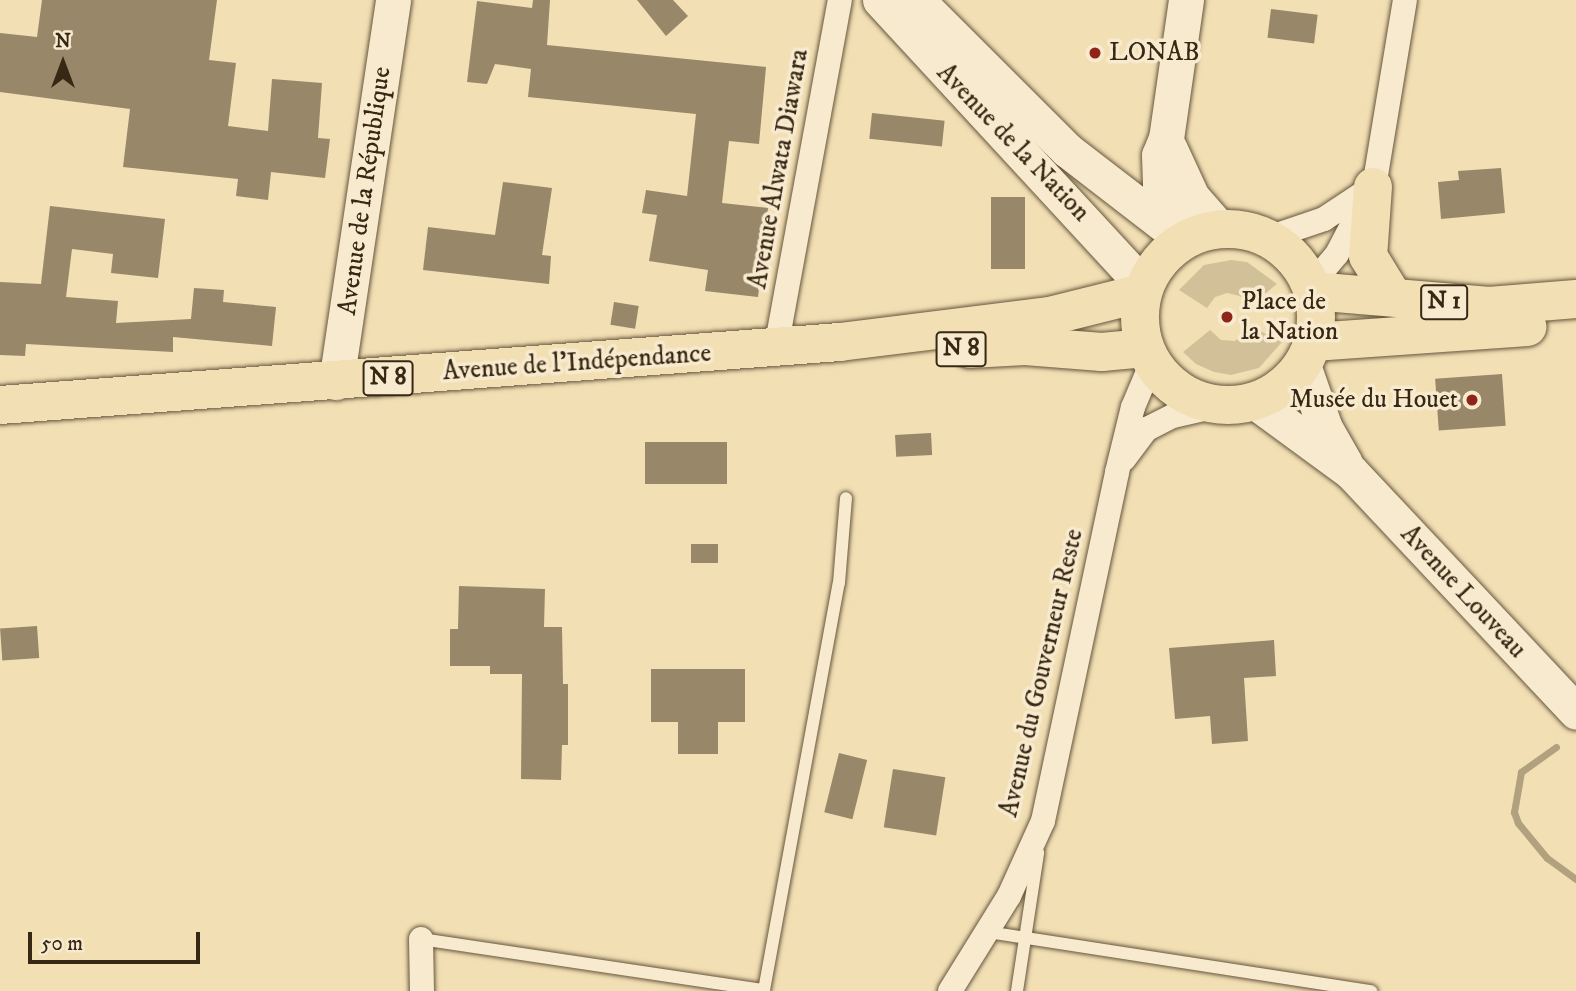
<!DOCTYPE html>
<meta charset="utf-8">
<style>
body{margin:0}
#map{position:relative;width:1576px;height:991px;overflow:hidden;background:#f2dfb4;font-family:"IM FELL DW Pica",serif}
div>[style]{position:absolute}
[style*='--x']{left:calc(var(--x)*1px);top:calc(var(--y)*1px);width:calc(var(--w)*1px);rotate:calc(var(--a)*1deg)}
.green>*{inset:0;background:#d2c099}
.stream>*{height:7px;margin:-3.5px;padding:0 3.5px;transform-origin:3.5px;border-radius:3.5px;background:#b2a17e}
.building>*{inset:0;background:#988768;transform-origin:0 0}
.roads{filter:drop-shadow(0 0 2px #66563d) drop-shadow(0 0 2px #66563d)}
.lane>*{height:12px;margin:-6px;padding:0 6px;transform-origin:6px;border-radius:6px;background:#f7eace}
.street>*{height:24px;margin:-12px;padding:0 12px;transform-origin:12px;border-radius:12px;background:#f7eace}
.secondary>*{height:35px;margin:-17.5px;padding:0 17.5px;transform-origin:17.5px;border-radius:17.5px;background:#f7eace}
.highway>*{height:38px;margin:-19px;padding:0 19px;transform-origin:19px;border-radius:19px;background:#f2dfb4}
.highway>.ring{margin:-19px;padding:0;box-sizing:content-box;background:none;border:38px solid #f2dfb4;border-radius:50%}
.dots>*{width:19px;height:19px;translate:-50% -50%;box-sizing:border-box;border:4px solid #f7eace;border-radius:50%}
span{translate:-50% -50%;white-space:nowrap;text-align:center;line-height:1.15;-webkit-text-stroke:7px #f7eace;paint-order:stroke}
.shield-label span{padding:2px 5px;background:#f7eace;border:2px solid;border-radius:5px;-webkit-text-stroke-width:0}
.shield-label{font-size:24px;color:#372815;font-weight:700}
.poi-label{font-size:26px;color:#372815}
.left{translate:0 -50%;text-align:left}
.right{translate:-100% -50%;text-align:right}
.street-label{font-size:26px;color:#372815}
.north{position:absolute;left:28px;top:28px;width:70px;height:70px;-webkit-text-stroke:5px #f7eace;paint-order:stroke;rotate:0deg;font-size:19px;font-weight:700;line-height:28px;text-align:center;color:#372815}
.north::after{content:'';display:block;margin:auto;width:24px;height:32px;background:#372815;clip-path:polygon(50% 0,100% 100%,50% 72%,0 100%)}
.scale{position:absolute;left:28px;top:932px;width:172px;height:32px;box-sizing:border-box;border:4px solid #372815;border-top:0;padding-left:9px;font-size:21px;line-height:24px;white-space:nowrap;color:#372815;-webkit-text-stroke:5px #f7eace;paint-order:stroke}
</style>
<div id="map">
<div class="green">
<i style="clip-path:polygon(1231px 260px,1247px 262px,1277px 284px,1249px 306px,1240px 296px,1227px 293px,1215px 297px,1207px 308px,1179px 290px,1204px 265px)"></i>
<i style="clip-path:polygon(1252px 327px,1282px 342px,1259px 368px,1231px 375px,1214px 372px,1196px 364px,1183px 352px,1210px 330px,1221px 340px,1235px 341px)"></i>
</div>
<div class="stream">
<i style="--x:1556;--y:747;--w:43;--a:144.5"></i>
<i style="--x:1521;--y:772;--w:41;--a:99.9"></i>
<i style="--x:1514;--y:812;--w:12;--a:70"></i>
<i style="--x:1518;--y:823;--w:45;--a:50.4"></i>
<i style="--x:1547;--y:858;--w:36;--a:36"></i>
</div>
<div class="building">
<i style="clip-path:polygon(42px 0,217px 0,209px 60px,236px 63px,228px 126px,268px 131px,272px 79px,322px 83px,318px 138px,330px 139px,325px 178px,271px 172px,268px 200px,236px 196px,238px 179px,123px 167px,130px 109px,0 92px,0 33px,37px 37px)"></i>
<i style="clip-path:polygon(533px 0,550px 0,547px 45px,766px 67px,759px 144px,729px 141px,722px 203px,768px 208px,758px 297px,705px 291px,708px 270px,649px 261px,657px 215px,642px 213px,646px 190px,687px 196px,696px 114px,528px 97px,531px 69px,495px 64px,487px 84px,467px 82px,477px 1px,532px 8px)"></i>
<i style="clip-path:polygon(637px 0,673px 0,688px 16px,666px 36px)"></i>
<i style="left:1271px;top:9px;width:47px;height:29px;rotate:7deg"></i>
<i style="left:872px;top:113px;width:73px;height:26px;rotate:6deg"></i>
<i style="clip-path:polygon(1501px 168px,1505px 213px,1441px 219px,1438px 182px,1459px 180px,1458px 171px)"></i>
<i style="clip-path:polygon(503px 182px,552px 188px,542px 255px,551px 256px,549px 284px,423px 270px,428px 227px,495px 235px)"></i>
<i style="left:991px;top:197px;width:34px;height:72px"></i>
<i style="clip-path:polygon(50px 206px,165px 219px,158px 278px,111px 273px,113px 254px,72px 249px,66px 297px,118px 301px,116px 323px,191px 319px,194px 288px,224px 290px,223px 302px,276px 307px,272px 346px,173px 337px,173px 352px,26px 344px,25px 356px,0 355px,0 282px,41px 284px)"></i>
<i style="left:614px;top:302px;width:25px;height:23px;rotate:9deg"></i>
<i style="left:1502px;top:374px;width:52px;height:67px;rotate:86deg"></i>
<i style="left:931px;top:433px;width:22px;height:36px;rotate:87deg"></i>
<i style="left:727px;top:442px;width:42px;height:82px;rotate:90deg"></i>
<i style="left:691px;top:544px;width:27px;height:19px"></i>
<i style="clip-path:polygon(459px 586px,545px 589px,544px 627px,562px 627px,563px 684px,568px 684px,568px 745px,562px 745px,561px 780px,521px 779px,522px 674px,490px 674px,490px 666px,450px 666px,450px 629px,458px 629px)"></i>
<i style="left:37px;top:626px;width:32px;height:37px;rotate:86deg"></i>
<i style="clip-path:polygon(1274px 640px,1276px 676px,1244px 678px,1248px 741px,1212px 744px,1210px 716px,1175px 719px,1169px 648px)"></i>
<i style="clip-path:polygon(651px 669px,745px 669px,745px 722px,718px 722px,718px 754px,678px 754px,678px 722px,651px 722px)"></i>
<i style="left:839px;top:753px;width:29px;height:61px;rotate:14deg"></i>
<i style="left:893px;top:769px;width:53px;height:59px;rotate:9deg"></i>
</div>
<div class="roads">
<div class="lane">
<i style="--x:988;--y:932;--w:388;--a:8.8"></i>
<i style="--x:421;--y:939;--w:347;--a:8.5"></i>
<i style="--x:764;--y:990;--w:414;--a:-79.6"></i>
<i style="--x:839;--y:583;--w:85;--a:-85.3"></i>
<i style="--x:1017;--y:991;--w:140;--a:-81.3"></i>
</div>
<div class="street">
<i style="--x:1268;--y:238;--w:59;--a:-18.7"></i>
<i style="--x:1324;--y:219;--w:53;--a:-33.4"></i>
<i style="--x:1311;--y:285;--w:40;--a:-50"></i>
<i style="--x:1337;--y:254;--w:82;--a:-62.5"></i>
<i style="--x:1375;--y:181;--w:183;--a:-80.6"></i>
<i style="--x:776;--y:348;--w:354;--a:-79.6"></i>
<i style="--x:1124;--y:459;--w:38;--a:-53"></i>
<i style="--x:1147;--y:429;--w:29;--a:-27"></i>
<i style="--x:1173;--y:416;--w:49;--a:-12.9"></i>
<i style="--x:421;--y:939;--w:52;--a:88.9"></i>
<i style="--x:950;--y:991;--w:112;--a:-58.2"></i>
<i style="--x:1009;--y:896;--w:82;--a:-65.6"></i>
<i style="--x:1043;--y:821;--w:357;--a:-78"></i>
<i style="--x:1117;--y:472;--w:67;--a:-76.2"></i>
<i style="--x:1133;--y:407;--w:49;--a:-67.1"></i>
</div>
<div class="secondary">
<i style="--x:880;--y:0;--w:391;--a:47.3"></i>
<i style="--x:917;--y:0;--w:212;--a:45"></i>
<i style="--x:1067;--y:150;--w:148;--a:37.6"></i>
<i style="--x:1186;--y:0;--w:139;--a:98.2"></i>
<i style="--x:1166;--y:138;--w:18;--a:112"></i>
<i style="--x:1159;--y:155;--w:31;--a:88"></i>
<i style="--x:1160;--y:186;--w:52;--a:60"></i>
<i style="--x:1169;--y:147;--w:55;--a:65.3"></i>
<i style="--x:1192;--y:197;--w:43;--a:48.8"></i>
<i style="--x:1303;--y:365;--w:67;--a:70.8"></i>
<i style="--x:1325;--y:428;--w:40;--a:60.3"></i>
<i style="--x:336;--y:382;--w:386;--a:-81.5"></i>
<i style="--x:1254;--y:401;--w:120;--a:36.2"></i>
<i style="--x:1351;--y:472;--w:329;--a:46.8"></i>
</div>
<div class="highway">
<i style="--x:1373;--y:187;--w:69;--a:94.1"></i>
<i style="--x:1368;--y:256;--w:46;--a:58.4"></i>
<i class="ring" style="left:1140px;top:229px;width:138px;height:138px"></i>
<i style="--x:1312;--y:291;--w:178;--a:4.8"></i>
<i style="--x:1489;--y:306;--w:87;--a:-4.6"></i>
<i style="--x:1313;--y:342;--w:215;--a:-4"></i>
<i style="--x:970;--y:349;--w:55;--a:-3.1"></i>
<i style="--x:1025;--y:346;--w:77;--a:4.5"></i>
<i style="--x:1102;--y:352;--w:43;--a:-5.3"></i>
<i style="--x:0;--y:405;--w:842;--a:-4.29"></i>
<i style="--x:840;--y:342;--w:212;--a:-7.1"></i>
<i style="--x:1050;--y:316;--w:95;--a:-14"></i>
</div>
</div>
<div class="dots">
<i style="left:1095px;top:53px;background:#8f2418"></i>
<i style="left:1227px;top:317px;background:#8f2418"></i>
<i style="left:1472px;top:400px;background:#8f2418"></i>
</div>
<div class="shield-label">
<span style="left:1444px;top:302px">N 1</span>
<span style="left:961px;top:349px">N 8</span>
<span style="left:388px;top:378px">N 8</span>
</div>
<div class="poi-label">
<span class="left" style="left:1109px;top:53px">LONAB</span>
<span class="left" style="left:1241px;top:317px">Place de<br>la Nation</span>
<span class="right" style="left:1458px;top:400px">Musée du Houet</span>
</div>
<div class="street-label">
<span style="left:1013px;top:143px;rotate:46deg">Avenue de la Nation</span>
<span style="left:779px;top:169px;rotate:-80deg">Avenue Alwata Diawara</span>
<span style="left:365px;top:191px;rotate:-82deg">Avenue de la République</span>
<span style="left:577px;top:363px;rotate:-4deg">Avenue de l'Indépendance</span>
<span style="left:1463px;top:592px;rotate:47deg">Avenue Louveau</span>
<span style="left:1042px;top:673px;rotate:-77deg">Avenue du Gouverneur Reste</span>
</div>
<div class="north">N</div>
<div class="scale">50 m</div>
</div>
